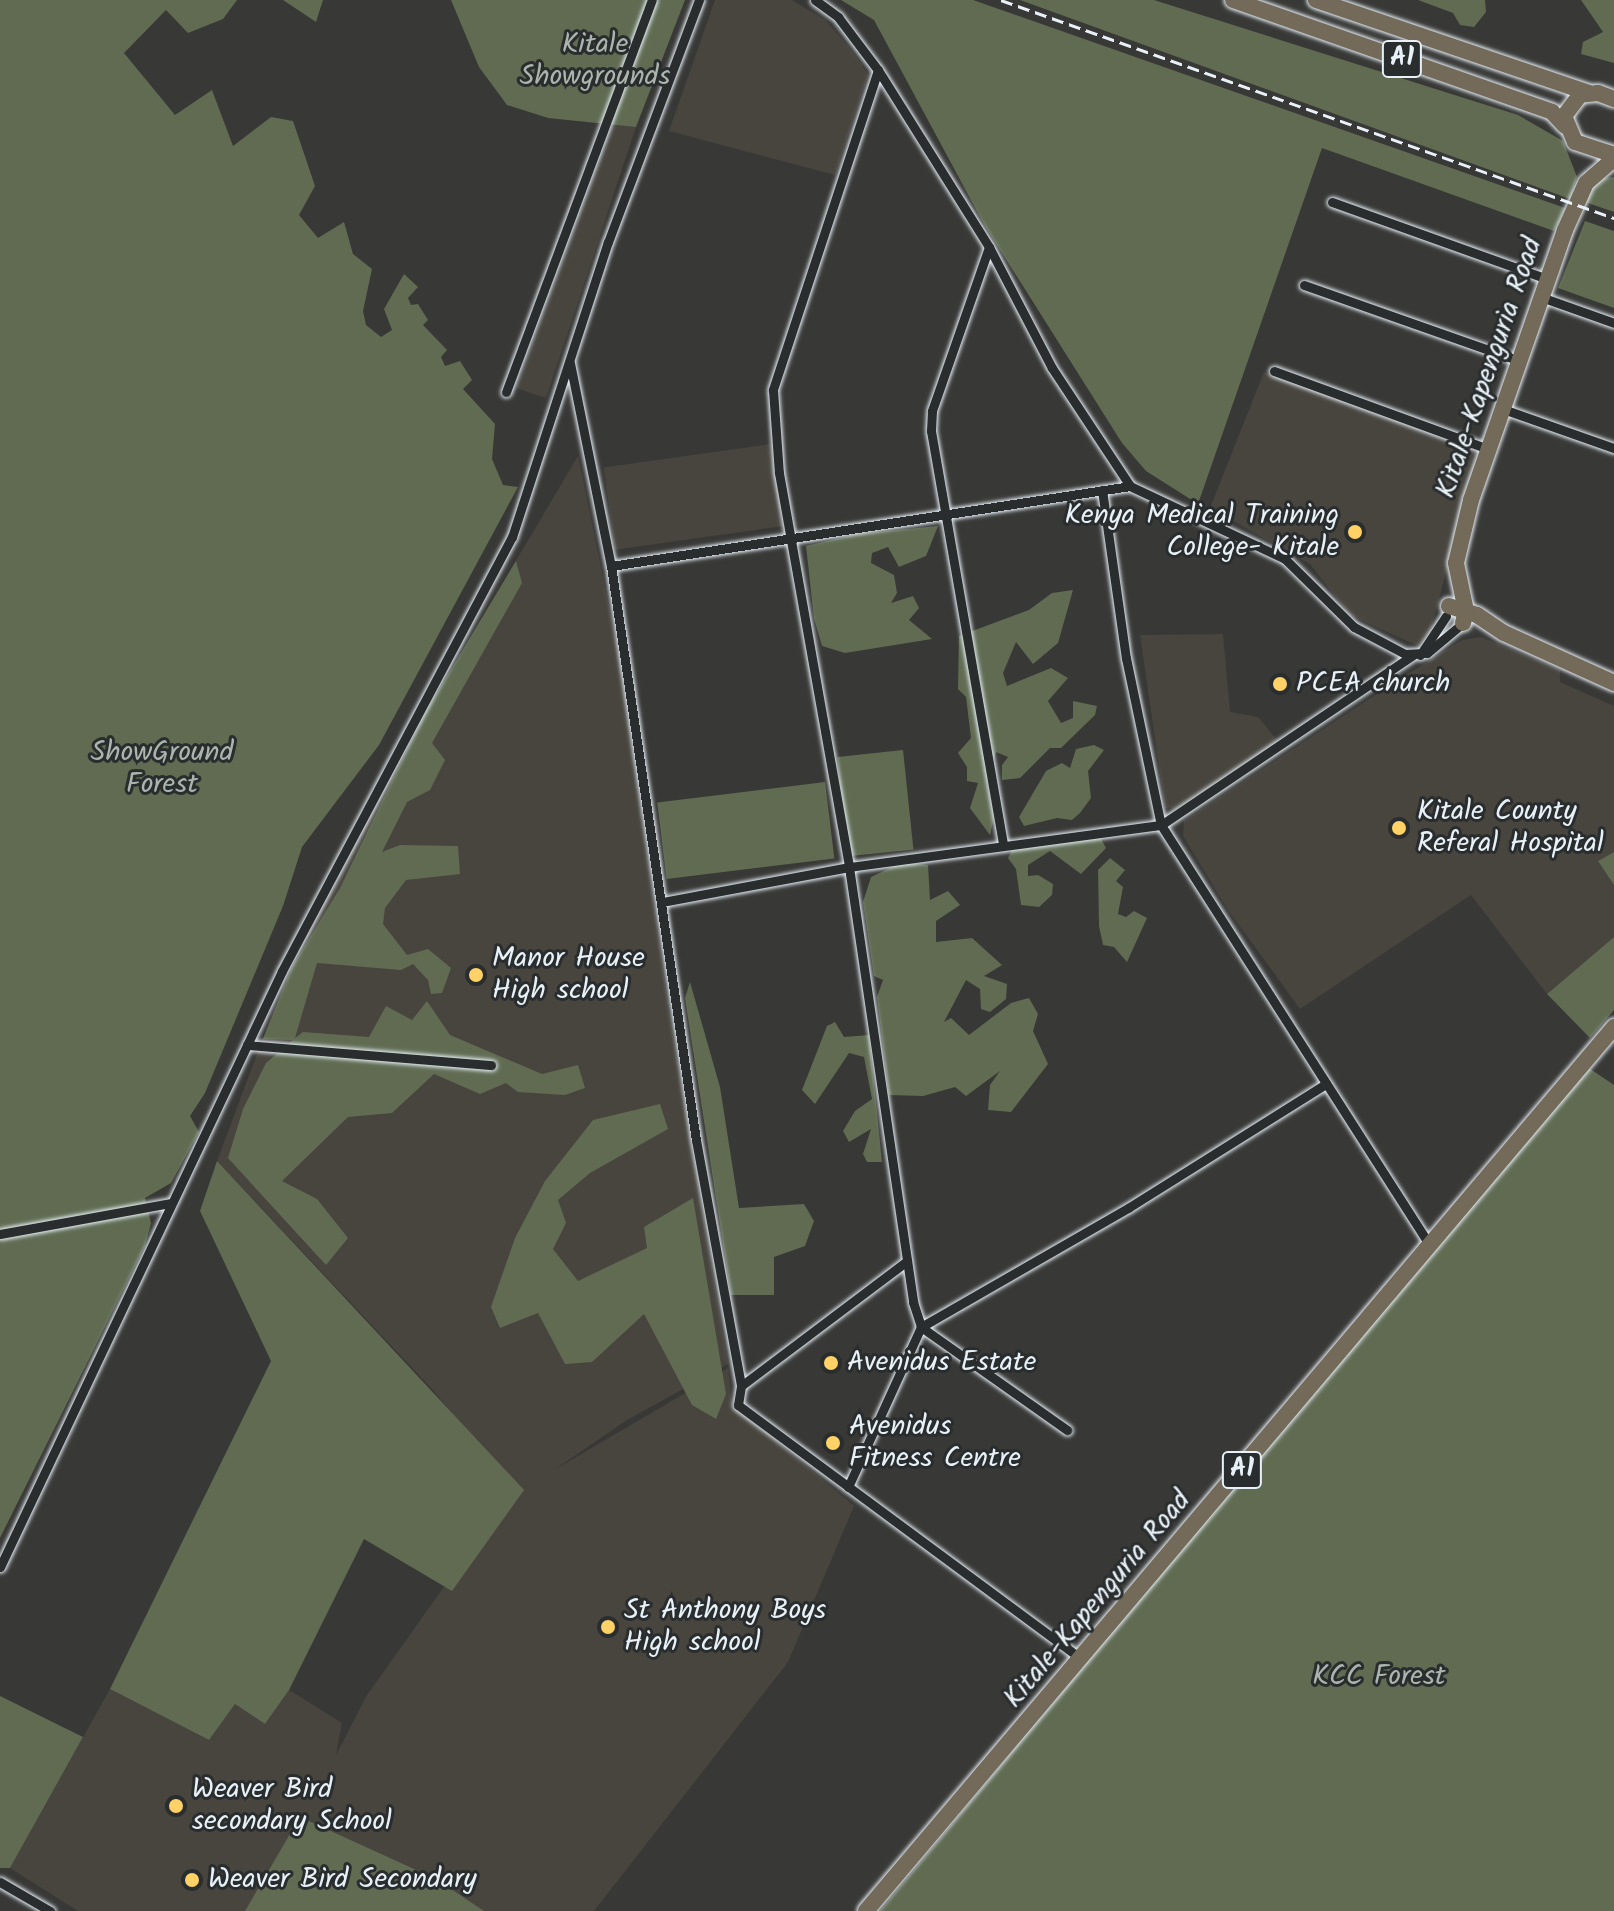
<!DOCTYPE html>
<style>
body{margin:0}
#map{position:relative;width:1614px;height:1911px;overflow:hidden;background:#383836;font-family:Kalam,sans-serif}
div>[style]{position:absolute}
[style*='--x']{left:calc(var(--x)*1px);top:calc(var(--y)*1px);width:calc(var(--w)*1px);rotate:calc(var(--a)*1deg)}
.built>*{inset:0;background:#48453f;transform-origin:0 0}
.green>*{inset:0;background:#606b52;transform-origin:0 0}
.roads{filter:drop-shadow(0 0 2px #e8f1f8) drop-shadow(0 0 2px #e8f1f8)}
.minor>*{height:9px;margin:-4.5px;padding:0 4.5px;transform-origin:4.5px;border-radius:4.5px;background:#2a2d2e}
.trunk>*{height:16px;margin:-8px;padding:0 8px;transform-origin:8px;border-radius:8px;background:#746a5a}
.rail>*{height:3px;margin-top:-1.5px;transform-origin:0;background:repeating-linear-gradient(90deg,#e8f1f8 0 12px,transparent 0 18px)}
.dots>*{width:22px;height:22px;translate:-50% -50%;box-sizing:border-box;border:4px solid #2a2d2e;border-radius:50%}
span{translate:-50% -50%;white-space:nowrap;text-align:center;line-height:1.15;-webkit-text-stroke:6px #2a2d2e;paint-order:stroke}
.shield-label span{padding:2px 6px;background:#2a2d2e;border:2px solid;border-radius:6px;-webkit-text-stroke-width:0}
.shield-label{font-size:26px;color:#e8f1f8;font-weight:700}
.park-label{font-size:28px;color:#abb5ad}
.street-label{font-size:28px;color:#e8f1f8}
.poi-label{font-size:28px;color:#e8f1f8}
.right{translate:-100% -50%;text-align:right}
.left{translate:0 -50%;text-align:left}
</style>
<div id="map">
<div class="built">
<i style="clip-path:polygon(715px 0,792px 0,825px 20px,852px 51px,868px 75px,835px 175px,669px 131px)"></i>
<i style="clip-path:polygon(613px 124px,636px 127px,546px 398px,516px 388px)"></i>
<i style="clip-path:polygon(1264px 372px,1479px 450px,1430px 632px,1418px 646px,1350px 615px,1310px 564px,1210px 508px)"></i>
<i style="left:771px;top:444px;width:83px;height:169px;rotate:82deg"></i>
<i style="clip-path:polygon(578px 456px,620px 661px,670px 1019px,728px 1364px,627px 1420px,554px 1470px,728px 1368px,732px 1405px,854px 1506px,788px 1662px,594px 1911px,78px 1911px,10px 1868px,110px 1689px,209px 1740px,235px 1704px,265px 1724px,289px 1690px,342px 1723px,336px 1755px,367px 1695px,515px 1487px,431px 1388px,217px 1161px,284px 982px,409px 741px)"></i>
<i style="clip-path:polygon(1223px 634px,1230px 712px,1258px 717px,1278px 741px,1175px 809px,1165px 808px,1140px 635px)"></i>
<i style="clip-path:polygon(1481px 637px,1560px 670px,1560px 682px,1614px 706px,1614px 852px,1598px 861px,1614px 885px,1614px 937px,1547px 994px,1471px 895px,1300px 1009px,1228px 910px,1183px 836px,1184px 821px,1398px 680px,1462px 640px)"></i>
</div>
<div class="green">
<i style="clip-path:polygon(0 0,237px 0,223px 19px,188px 33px,166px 10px,124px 53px,175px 115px,212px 90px,233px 146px,271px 117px,293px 121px,315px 186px,299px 215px,318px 238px,344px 222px,353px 254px,372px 269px,363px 311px,366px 325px,381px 337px,392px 330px,384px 309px,404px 274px,418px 287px,408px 298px,411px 305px,418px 304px,428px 320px,423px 325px,447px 350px,441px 357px,445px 366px,460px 361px,472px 380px,463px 389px,495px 424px,492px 459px,503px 485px,518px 487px,379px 745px,302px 847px,283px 906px,205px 1093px,190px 1116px,199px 1132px,171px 1183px,145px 1198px,151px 1223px,145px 1246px,0 1538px)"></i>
<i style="clip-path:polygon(283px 0,323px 0,316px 22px)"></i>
<i style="clip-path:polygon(451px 0,685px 0,636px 127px,548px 118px,507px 105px,479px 67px)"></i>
<i style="clip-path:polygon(841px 0,973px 0,1565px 208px,1554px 231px,1322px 148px,1198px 504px,1146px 471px,1122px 443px,985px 226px,874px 20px)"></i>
<i style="clip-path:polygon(1020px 0,1154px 0,1518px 115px,1563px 141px,1577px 177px,1570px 199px)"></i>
<i style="clip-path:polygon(1418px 0,1485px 0,1486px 12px,1474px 27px,1460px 25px,1453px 13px)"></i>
<i style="clip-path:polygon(1581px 0,1614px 0,1614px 63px,1581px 54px,1583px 42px,1603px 32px)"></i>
<i style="clip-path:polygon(1614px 177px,1614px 212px,1585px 202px,1595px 179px)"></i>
<i style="clip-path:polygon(1585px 221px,1614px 231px,1614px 308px,1558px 288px)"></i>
<i style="clip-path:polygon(938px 526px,926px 556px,899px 567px,888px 547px,872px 553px,871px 563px,894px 575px,897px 593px,891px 603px,913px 596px,919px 608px,909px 620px,932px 639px,845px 653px,822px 646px,814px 618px,806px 546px,857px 534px)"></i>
<i style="clip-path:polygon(516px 561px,522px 583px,432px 743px,445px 760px,430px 790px,407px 802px,382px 852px,400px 845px,458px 846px,460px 874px,406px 880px,385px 908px,383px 924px,407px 955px,428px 949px,451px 968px,442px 993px,431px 994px,428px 980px,413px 964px,401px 970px,317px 963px,295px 1038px,303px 1032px,369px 1037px,386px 1006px,412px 1020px,427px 1001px,450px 1035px,542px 1074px,578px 1065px,585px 1088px,565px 1095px,518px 1092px,506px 1083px,480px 1094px,434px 1074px,392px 1113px,348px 1117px,282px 1181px,317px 1199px,348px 1238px,326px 1265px,228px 1158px,243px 1109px,266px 1063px,293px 1040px,263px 1039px,292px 967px,340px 888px,425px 713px)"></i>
<i style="clip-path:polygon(1073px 590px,1058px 643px,1033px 664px,1016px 642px,1003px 673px,1007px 686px,1051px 668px,1068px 678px,1048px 701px,1061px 723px,1073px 718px,1073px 701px,1097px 706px,1095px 715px,1061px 748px,1050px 748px,1020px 778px,1002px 780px,1002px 765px,1008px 757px,996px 752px,987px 782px,994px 817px,990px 835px,970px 808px,978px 783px,967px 781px,967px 767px,958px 753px,971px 738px,966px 697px,958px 689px,959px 636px,1029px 610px,1052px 593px)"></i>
<i style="clip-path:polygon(1094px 745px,1104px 750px,1088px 771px,1091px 798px,1080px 813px,1072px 820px,1057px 818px,1024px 826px,1019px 817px,1046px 771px,1062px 763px,1070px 768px,1076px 749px)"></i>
<i style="left:903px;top:750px;width:100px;height:66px;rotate:84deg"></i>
<i style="left:825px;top:782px;width:77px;height:169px;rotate:83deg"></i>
<i style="clip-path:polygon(1100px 837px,1106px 848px,1081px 874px,1050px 851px,1028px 865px,1028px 876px,1038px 875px,1053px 884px,1052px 895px,1039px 907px,1021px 905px,1016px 869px,1008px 858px,1012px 850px)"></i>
<i style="clip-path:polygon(1614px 852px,1614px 885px,1598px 861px)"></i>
<i style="clip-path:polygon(1110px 858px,1125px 870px,1116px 881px,1123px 887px,1118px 914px,1126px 917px,1134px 911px,1147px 918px,1127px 962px,1114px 947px,1103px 945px,1099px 926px,1098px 870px)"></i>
<i style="clip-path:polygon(901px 863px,928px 865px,930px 900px,948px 891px,960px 905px,936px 921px,936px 942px,972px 938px,1002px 965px,984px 976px,1007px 984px,1006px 999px,990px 1012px,981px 1009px,980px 989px,966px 980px,944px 1022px,951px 1018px,969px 1035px,1011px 1003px,1029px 998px,1038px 1014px,1033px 1031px,1048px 1064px,1011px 1112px,988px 1110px,990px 1085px,1000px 1071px,966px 1096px,955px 1087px,923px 1096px,889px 1095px,877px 997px,883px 980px,874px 976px,863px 902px,871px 877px)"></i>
<i style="clip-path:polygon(1614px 937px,1614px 1010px,1590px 1038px,1547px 994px)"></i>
<i style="clip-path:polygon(690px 982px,720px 1087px,739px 1208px,804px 1204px,814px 1221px,805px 1246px,774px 1257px,774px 1295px,731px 1295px,685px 998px)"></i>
<i style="clip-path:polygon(835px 1022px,844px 1037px,869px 1035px,882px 1162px,867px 1162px,863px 1154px,871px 1129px,849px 1142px,843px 1131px,855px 1111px,872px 1099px,864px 1057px,849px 1053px,815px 1104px,802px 1090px,827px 1026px)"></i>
<i style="clip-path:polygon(1583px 1064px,1614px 1085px,1614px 1911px,880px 1911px)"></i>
<i style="clip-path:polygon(660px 1104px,668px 1129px,590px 1173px,558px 1200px,566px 1223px,553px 1249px,578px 1281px,647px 1248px,644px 1227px,693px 1198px,726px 1394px,716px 1419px,692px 1405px,644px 1314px,592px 1362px,565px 1364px,538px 1313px,500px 1328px,491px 1307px,515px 1238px,545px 1181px,593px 1120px)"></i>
<i style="clip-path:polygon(217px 1161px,524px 1490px,452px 1591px,364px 1539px,289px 1690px,265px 1724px,235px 1704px,209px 1740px,110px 1689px,271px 1361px,200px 1211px)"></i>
<i style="clip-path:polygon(0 1696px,83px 1737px,10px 1868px,0 1868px)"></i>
<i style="clip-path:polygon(300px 1817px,436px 1879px,484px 1911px,245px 1911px)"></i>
</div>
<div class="roads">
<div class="minor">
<i style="--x:815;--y:0;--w:29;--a:36"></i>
<i style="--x:838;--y:17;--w:66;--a:53"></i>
<i style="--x:878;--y:70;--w:209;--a:57.9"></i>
<i style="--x:989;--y:247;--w:136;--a:62.5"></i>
<i style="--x:1052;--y:368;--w:141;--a:56.5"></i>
<i style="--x:1130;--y:486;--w:171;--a:25.2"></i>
<i style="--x:1285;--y:559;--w:97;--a:44.6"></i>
<i style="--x:1354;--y:627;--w:58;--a:27.9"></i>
<i style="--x:1405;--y:654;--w:22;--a:-3"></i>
<i style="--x:1427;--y:653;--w:47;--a:-39.8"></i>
<i style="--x:878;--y:70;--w:337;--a:108.2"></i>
<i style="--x:773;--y:390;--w:83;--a:85.9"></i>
<i style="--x:779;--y:473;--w:400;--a:79.9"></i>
<i style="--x:849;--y:867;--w:315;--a:-7.7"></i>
<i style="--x:1161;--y:825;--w:500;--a:57.4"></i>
<i style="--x:1332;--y:202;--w:228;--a:19.7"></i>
<i style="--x:989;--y:247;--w:174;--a:109.2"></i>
<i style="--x:932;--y:411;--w:20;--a:93"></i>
<i style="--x:931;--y:431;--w:418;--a:80.1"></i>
<i style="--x:1304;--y:285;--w:229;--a:19.4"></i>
<i style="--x:1541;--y:297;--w:77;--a:19.6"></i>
<i style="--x:570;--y:363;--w:207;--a:78.6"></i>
<i style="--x:611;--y:566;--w:525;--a:-8.76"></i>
<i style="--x:1274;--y:371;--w:228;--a:20"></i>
<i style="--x:506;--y:392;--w:418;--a:-69.6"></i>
<i style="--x:1503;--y:409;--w:118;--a:19.4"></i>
<i style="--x:1102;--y:490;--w:170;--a:81.9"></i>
<i style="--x:1126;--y:658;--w:171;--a:78.2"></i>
<i style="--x:1161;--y:825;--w:304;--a:-34"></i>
<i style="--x:611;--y:566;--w:580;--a:81.58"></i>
<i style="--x:696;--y:1140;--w:250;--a:79.6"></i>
<i style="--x:741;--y:1386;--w:19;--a:99"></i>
<i style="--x:738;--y:1405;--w:425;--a:36.5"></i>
<i style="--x:1420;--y:655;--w:47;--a:-56.3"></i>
<i style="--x:662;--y:902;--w:190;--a:-10.6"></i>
<i style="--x:849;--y:867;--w:440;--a:81.6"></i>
<i style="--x:913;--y:1302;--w:26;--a:72"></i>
<i style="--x:921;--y:1327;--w:179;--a:35.2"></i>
<i style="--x:247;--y:1045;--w:245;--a:4.7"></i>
<i style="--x:0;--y:1234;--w:174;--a:-10.3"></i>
<i style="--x:741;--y:1386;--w:208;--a:-37"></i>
<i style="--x:848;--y:1487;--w:176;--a:-65.5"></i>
<i style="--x:921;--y:1327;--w:239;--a:-29.9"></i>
<i style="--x:1128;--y:1208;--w:234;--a:-32.1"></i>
<i style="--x:0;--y:1567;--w:659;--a:-64.68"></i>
<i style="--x:282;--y:971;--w:491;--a:-62.1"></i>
<i style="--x:512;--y:537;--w:310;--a:-72"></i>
<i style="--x:608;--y:242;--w:259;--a:-69.4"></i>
<i style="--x:0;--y:1882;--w:58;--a:30.1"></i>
</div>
<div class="trunk">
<i style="--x:1233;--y:0;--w:338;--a:19.3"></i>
<i style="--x:1552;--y:112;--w:19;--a:47"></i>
<i style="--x:1316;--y:0;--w:288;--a:18.8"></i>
<i style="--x:1614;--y:99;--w:17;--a:-159"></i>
<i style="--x:1598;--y:93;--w:18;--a:174"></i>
<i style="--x:1580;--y:95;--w:26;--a:127"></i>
<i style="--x:1564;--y:116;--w:28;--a:67"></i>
<i style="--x:1575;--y:142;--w:41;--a:18.4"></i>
<i style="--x:1449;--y:606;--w:29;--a:18"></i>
<i style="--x:1477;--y:615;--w:32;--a:34"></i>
<i style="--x:1504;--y:633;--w:121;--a:24.4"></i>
<i style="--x:1463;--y:623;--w:12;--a:-76"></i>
<i style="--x:1466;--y:611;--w:49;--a:-101.8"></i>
<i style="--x:1456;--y:563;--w:65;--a:-76.6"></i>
<i style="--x:1471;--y:500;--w:286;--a:-70.8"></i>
<i style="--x:1565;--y:230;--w:51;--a:-65.9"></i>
<i style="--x:1586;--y:183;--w:37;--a:-41"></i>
<i style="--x:866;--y:1911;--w:1158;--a:-49.76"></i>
</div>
</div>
<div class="rail">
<i style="--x:1001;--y:0;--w:651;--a:19.58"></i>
</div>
<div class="dots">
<i style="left:1355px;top:532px;background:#ffd166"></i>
<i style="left:1280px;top:684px;background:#ffd166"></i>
<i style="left:1399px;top:828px;background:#ffd166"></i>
<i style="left:476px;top:975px;background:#ffd166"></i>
<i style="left:831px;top:1363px;background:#ffd166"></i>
<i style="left:833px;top:1443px;background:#ffd166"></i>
<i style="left:608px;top:1627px;background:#ffd166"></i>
<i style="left:176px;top:1806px;background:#ffd166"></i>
<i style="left:192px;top:1880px;background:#ffd166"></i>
</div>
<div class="shield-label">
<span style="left:1402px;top:59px">A1</span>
<span style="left:1242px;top:1470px">A1</span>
</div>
<div class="park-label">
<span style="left:595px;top:61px">Kitale<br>Showgrounds</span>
<span style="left:162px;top:769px">ShowGround<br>Forest</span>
<span style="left:1379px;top:1677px">KCC Forest</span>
</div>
<div class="street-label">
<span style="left:1490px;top:368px;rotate:-71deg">Kitale-Kapenguria Road</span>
<span style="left:1098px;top:1600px;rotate:-50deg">Kitale-Kapenguria Road</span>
</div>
<div class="poi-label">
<span class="right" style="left:1339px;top:532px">Kenya Medical Training<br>College- Kitale</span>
<span class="left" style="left:1296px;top:684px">PCEA church</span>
<span class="left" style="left:1417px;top:828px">Kitale County<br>Referal Hospital</span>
<span class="left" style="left:492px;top:975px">Manor House<br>High school</span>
<span class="left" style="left:847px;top:1363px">Avenidus Estate</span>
<span class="left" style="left:849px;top:1443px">Avenidus<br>Fitness Centre</span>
<span class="left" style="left:624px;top:1627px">St Anthony Boys<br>High school</span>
<span class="left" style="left:192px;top:1806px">Weaver Bird<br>secondary School</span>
<span class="left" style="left:208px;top:1880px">Weaver Bird Secondary</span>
</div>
</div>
